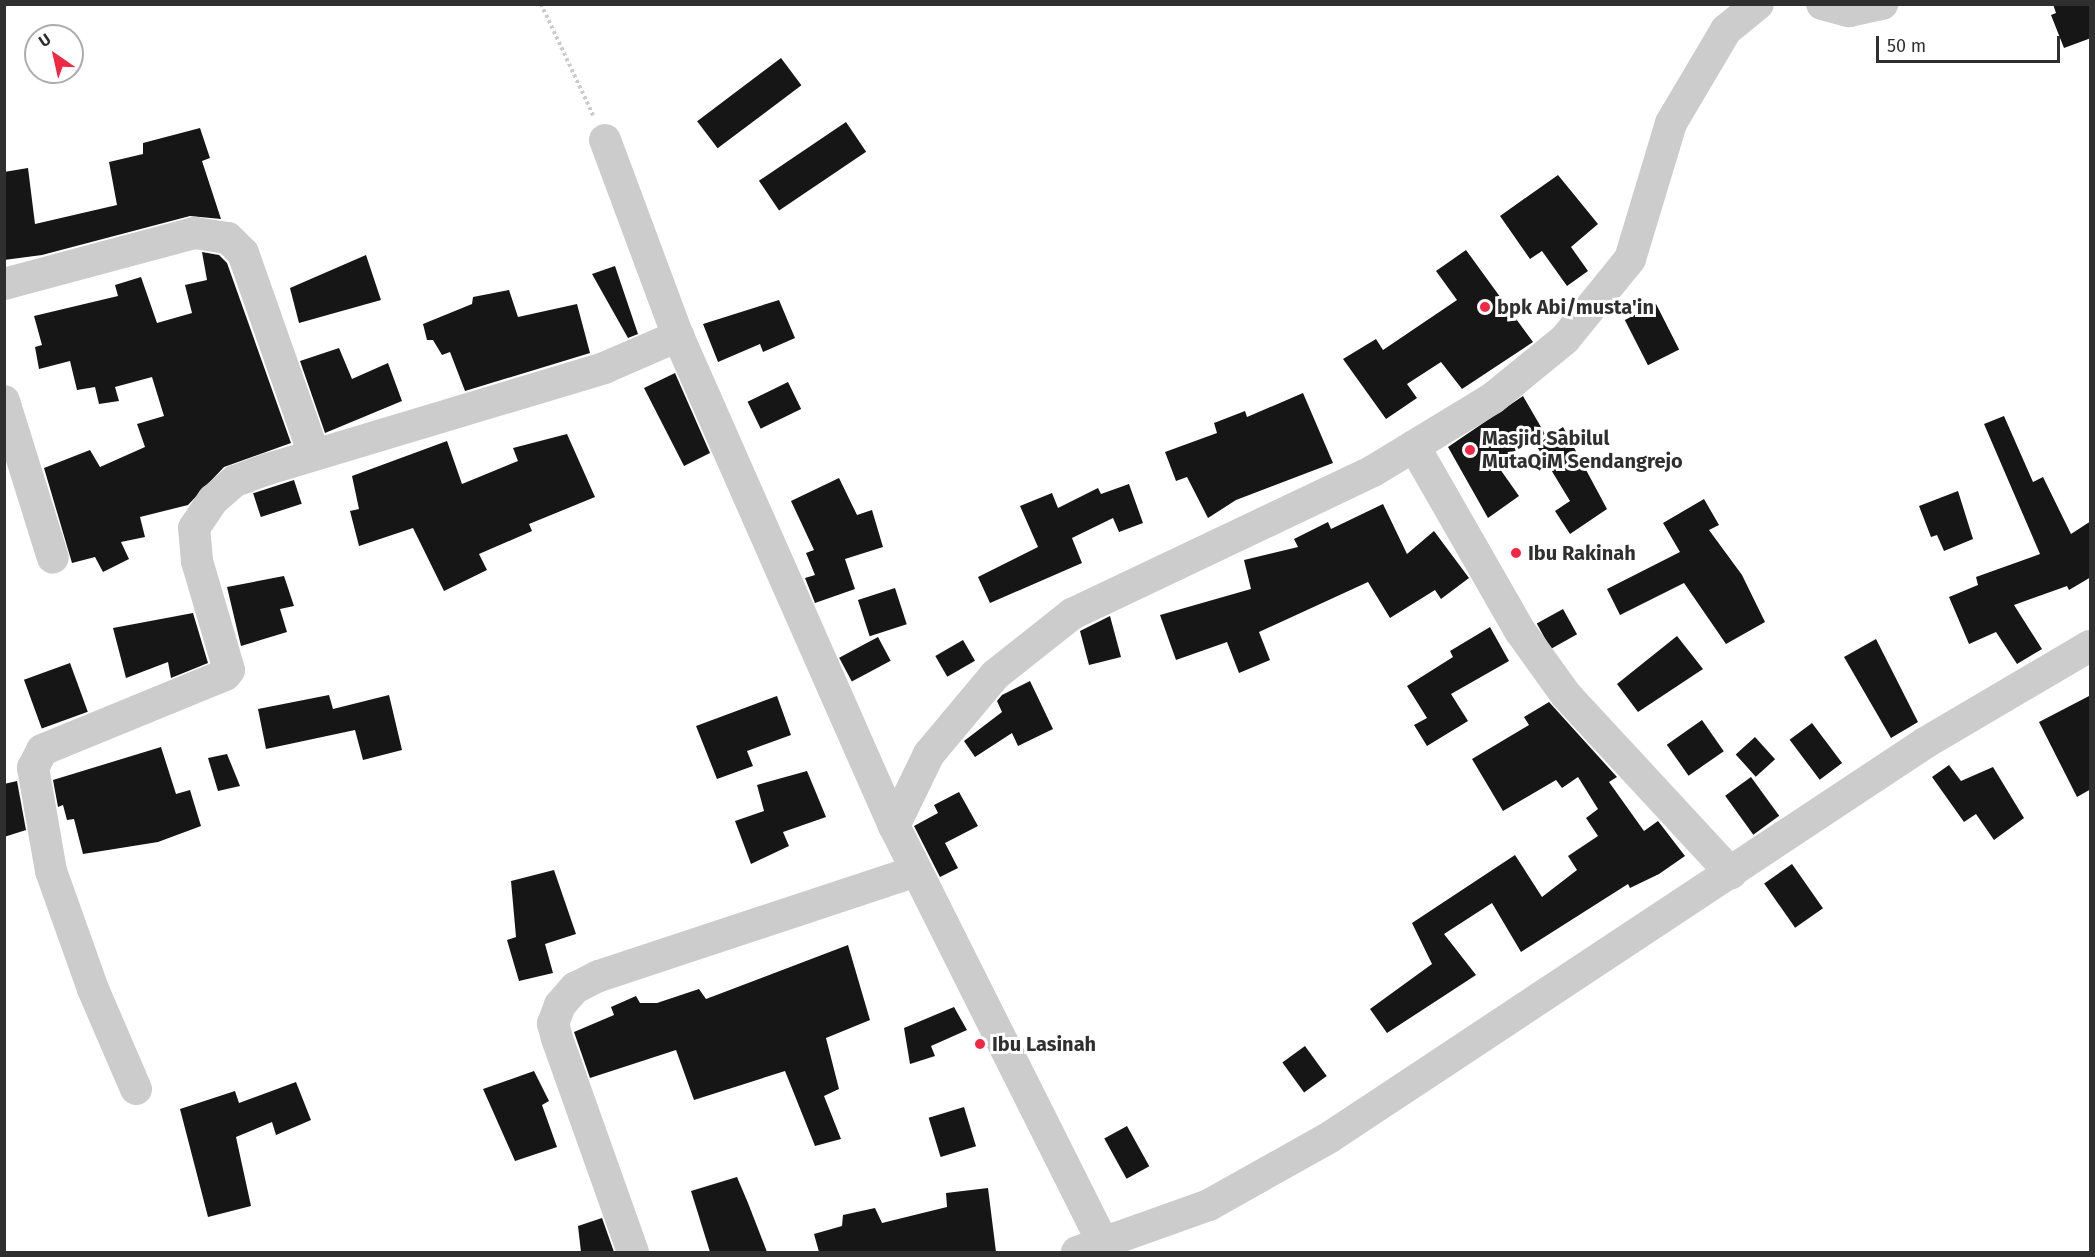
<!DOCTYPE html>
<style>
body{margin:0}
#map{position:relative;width:2095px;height:1257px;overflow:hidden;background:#fff;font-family:"Fira Sans",sans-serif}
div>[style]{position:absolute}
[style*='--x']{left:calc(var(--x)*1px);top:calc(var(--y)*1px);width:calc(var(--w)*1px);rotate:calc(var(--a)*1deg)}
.building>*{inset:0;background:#161616;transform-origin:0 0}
.path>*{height:4px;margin-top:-2px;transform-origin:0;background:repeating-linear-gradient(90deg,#ccc 0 3px,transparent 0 6px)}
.minor>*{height:32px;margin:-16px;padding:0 16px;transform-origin:16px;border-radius:16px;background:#ccc}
.dots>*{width:16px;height:16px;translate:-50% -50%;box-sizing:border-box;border:3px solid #fff;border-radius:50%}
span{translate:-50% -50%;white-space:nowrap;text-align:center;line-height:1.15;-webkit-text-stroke:6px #fff;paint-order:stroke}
.poi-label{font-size:20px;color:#2f2f2f;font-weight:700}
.left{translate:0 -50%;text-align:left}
.frame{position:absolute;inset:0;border:6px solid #2f2f2f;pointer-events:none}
.north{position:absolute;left:24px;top:24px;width:60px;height:60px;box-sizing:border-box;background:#fff;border:2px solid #acacac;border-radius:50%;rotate:326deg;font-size:16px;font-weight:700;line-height:24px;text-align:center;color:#2f2f2f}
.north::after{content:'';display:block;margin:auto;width:21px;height:27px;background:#ef2844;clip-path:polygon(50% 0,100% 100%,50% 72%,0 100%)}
.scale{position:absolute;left:1876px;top:36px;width:184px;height:27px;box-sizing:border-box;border:3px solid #2f2f2f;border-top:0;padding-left:8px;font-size:18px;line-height:21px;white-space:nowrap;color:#2f2f2f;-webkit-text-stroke:4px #fff;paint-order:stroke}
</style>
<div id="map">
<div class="building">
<i style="clip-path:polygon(2053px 4px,2091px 4px,2091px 38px,2064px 48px,2051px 15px,2056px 13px)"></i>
<i style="left:781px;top:58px;width:34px;height:105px;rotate:53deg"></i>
<i style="left:846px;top:122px;width:36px;height:105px;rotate:56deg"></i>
<i style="clip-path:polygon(200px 128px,210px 158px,202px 161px,221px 219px,190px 216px,42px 255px,4px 260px,4px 172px,28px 168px,35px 224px,117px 205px,109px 162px,143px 154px,143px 143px)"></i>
<i style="clip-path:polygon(1558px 175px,1598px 224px,1571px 247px,1588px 271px,1567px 286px,1542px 251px,1530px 259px,1500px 216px)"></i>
<i style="clip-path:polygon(1466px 250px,1533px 342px,1462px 389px,1441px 362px,1407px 384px,1417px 398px,1386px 419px,1343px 359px,1376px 339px,1383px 350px,1457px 300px,1436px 271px)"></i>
<i style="clip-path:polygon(202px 252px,219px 255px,227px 263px,291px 443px,224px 467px,188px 505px,140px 517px,145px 537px,121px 542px,129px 559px,103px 572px,95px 557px,72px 563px,44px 468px,90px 450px,100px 467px,145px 447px,137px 424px,164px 416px,152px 377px,115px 387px,119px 401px,99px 404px,95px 387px,77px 390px,70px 361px,39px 369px,35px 347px,42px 345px,34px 316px,118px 296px,115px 285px,141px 277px,157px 323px,192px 313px,185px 285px,207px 280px)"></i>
<i style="clip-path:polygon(366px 255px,381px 300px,299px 323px,290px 288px)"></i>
<i style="clip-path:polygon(615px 266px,638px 334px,628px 338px,592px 274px)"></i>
<i style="clip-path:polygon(509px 290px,518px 317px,577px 304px,590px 353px,465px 391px,450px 352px,442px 355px,433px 340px,427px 340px,423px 324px,472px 304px,473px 297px)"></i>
<i style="clip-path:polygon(779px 300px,795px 338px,763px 352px,760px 344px,718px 362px,703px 324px)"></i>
<i style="left:1656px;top:304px;width:51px;height:35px;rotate:63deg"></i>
<i style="clip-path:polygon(339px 348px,352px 379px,388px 363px,402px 401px,325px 433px,300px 361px)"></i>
<i style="clip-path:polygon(675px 373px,710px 453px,684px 466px,644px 388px)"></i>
<i style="left:788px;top:382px;width:30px;height:45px;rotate:64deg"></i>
<i style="clip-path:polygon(1303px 393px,1333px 463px,1236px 500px,1208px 518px,1187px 477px,1176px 481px,1165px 452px,1217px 433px,1214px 423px,1245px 411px,1247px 417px)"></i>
<i style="clip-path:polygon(1523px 396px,1545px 434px,1495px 462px,1519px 496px,1488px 518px,1448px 447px)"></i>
<i style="clip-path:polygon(2004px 416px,2033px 482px,2043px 477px,2071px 534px,2091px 521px,2091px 577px,2069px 590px,2067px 586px,2014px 605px,2042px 649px,2017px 664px,1996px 632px,1969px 644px,1949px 597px,1978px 585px,1976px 577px,2040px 554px,1984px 424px)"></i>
<i style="clip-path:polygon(1563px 427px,1607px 509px,1570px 534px,1555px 511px,1570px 501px,1536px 445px)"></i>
<i style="clip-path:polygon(567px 434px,595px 497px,529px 524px,532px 531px,479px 554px,487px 570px,444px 591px,413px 528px,359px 546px,350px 511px,359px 509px,352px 476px,447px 441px,462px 484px,518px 461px,513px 448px)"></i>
<i style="clip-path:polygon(839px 478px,857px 515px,872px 510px,883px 547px,845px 559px,855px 589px,815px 603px,805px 578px,815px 575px,806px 553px,814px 550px,791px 501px)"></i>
<i style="left:294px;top:480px;width:25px;height:43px;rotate:72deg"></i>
<i style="clip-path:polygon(1129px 484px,1143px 523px,1119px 532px,1113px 518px,1072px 538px,1082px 563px,990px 603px,978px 577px,1038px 547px,1020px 506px,1052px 493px,1058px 508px,1098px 488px,1101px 494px)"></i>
<i style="clip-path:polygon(1958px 491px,1973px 539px,1944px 551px,1937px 535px,1931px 537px,1919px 506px)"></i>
<i style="clip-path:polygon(1704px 499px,1719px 525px,1709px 530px,1742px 575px,1765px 622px,1726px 644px,1684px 583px,1620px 615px,1607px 589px,1680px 552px,1663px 523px)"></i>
<i style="clip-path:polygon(1383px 504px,1407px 554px,1434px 531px,1469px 578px,1441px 599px,1435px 590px,1390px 618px,1368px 582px,1259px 632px,1270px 660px,1239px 673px,1227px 642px,1176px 660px,1160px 615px,1251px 589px,1244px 560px,1298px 547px,1294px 539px,1328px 522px,1331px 529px)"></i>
<i style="clip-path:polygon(284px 576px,294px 606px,280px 609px,287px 632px,241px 646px,227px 587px)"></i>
<i style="left:895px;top:588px;width:38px;height:39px;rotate:72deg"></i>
<i style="left:1563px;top:609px;width:29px;height:30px;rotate:61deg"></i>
<i style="clip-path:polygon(193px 613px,208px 663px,171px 678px,168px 662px,126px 678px,113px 628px)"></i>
<i style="clip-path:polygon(1110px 616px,1121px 657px,1089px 665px,1080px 631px)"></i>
<i style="clip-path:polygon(1490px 627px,1509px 661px,1451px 694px,1468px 721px,1427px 746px,1414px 725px,1427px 718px,1407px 686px,1453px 657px,1450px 651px)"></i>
<i style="clip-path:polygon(1677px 636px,1703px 669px,1638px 712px,1617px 684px)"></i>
<i style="left:878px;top:637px;width:27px;height:44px;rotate:62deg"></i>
<i style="clip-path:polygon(1876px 639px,1918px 722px,1891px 738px,1844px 657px)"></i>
<i style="left:963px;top:640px;width:24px;height:32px;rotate:60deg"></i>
<i style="left:70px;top:663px;width:52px;height:49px;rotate:70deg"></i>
<i style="clip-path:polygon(1030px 681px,1053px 729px,1018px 746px,1012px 733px,975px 757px,964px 741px,1002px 712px,997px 701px,1002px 695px)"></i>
<i style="clip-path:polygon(329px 695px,333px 709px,389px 695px,402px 750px,363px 760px,355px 730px,266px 749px,258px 709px)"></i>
<i style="clip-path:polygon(2091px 695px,2091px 789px,2077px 797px,2039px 722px)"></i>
<i style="clip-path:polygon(777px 696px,791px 735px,747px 751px,753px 766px,717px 779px,696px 726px)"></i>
<i style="clip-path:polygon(1549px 702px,1617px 777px,1609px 782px,1644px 831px,1658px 821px,1685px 856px,1659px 874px,1630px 888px,1628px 884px,1521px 952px,1492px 903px,1444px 934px,1476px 975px,1387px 1033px,1370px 1009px,1432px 964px,1412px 923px,1515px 855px,1542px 897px,1577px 870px,1568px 856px,1598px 836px,1586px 818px,1598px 809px,1578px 777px,1562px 788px,1556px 780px,1503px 811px,1472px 759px,1529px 725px,1524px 717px)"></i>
<i style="left:1702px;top:720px;width:38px;height:43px;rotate:55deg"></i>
<i style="left:1812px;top:723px;width:50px;height:28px;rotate:53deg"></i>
<i style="left:1755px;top:737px;width:30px;height:26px;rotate:48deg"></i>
<i style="clip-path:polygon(161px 747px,176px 794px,190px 790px,201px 826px,158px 842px,83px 854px,74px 819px,67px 820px,63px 805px,58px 807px,53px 780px)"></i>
<i style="clip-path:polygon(227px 754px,240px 786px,218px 791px,208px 758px)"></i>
<i style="clip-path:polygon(1949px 765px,1961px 781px,1993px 767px,2024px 818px,1994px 840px,1976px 814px,1964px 822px,1932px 777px)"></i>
<i style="clip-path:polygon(807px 771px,826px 817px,783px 832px,789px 846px,751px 864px,735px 821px,764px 811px,757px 785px)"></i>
<i style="left:1751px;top:777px;width:48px;height:32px;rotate:54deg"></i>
<i style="clip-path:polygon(17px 781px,26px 830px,4px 837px,4px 784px)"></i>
<i style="clip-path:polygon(959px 792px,978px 826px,945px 843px,958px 868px,940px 877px,914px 826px,938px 813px,934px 805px)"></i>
<i style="left:1792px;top:864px;width:54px;height:34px;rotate:55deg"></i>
<i style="clip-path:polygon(554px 870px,576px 934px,545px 944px,553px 973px,519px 981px,507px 940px,516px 937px,511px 881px)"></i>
<i style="clip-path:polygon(848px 945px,870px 1020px,826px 1038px,839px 1089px,824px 1096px,841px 1139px,815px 1146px,785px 1071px,694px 1100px,676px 1050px,590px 1078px,574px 1032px,614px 1015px,611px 1007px,636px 996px,640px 1003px,657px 1003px,699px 989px,706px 999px)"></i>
<i style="clip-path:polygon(954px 1007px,967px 1030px,931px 1046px,935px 1056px,910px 1064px,904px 1028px)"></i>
<i style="left:1305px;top:1046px;width:37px;height:28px;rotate:54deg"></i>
<i style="clip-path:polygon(534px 1071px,549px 1101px,542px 1105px,557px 1147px,515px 1161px,483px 1089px)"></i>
<i style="clip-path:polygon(296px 1082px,311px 1120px,276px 1135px,272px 1122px,236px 1137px,251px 1206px,208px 1217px,180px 1109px,235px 1091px,239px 1103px)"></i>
<i style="left:964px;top:1107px;width:41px;height:37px;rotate:73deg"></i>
<i style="left:1127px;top:1126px;width:46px;height:26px;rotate:61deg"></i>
<i style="clip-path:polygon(737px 1177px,748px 1203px,767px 1252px,710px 1252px,691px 1191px)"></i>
<i style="clip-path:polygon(988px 1188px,996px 1252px,819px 1252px,814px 1234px,842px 1226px,843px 1215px,875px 1208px,882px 1223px,947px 1207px,946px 1193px)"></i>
<i style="clip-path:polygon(602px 1218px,614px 1252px,581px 1252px,578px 1226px)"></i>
</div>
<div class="path">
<i style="--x:541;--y:4;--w:123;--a:64.9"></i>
</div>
<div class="minor">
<i style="--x:1822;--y:4;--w:28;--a:15"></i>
<i style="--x:1849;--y:11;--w:34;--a:-12"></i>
<i style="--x:605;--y:140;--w:209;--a:69.6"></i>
<i style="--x:678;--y:336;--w:535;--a:66.21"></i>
<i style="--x:4;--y:284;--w:198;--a:-15"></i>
<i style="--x:195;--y:233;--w:33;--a:9"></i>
<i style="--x:228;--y:238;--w:21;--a:45"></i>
<i style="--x:243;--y:253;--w:214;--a:70.6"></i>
<i style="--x:4;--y:401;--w:164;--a:72.7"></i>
<i style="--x:1414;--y:446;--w:213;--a:60.2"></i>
<i style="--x:1520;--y:631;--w:79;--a:54.3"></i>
<i style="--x:1566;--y:695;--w:243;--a:47.2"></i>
<i style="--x:136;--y:1089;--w:109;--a:-113.3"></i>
<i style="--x:93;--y:989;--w:125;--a:-109.6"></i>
<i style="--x:51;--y:871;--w:105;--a:-99.9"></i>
<i style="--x:33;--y:768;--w:20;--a:-63"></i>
<i style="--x:42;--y:750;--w:198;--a:-22.3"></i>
<i style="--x:225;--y:675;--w:6;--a:-51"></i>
<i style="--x:229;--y:670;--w:114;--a:-106.4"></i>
<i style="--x:197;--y:561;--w:33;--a:-95"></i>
<i style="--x:194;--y:528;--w:34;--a:-56"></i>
<i style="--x:213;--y:500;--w:29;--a:-41"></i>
<i style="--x:235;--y:481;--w:35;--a:-20"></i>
<i style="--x:268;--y:469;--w:351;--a:-16.7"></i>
<i style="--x:604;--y:368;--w:81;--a:-23.4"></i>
<i style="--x:1103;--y:1243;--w:466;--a:-116.6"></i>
<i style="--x:894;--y:826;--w:80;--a:-64.1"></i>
<i style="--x:929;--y:754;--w:103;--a:-50.1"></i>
<i style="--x:995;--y:675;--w:98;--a:-38.4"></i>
<i style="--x:1072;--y:614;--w:333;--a:-25.4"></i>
<i style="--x:1373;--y:471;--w:140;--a:-31.3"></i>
<i style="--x:1493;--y:398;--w:93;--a:-39.3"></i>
<i style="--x:1565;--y:339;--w:103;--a:-50.9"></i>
<i style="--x:1630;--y:259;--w:142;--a:-73.2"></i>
<i style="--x:1671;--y:123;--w:108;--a:-59.4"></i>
<i style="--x:1726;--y:30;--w:41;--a:-39.1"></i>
<i style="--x:633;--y:1252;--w:227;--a:-109.6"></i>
<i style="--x:557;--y:1038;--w:15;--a:-106"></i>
<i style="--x:553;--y:1024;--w:20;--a:-70"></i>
<i style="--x:560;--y:1005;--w:23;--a:-49"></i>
<i style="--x:575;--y:988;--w:27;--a:-27"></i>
<i style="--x:599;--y:976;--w:334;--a:-18.3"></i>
<i style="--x:1077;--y:1252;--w:140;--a:-19.6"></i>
<i style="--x:1209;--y:1205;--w:139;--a:-29.3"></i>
<i style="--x:1330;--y:1137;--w:714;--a:-33.51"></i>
<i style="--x:1925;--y:743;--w:191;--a:-30.5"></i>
</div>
<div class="dots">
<i style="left:1485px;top:307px;background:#ef2844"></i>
<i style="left:1470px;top:450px;background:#ef2844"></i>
<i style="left:1516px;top:553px;background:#ef2844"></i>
<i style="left:980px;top:1044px;background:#ef2844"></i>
</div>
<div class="poi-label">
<span class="left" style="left:1497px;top:307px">bpk Abi/musta'in</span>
<span class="left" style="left:1482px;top:450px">Masjid Sabilul<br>MutaQiM Sendangrejo</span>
<span class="left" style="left:1528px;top:553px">Ibu Rakinah</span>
<span class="left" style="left:992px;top:1044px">Ibu Lasinah</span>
</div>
<div class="frame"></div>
<div class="north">U</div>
<div class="scale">50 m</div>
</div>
